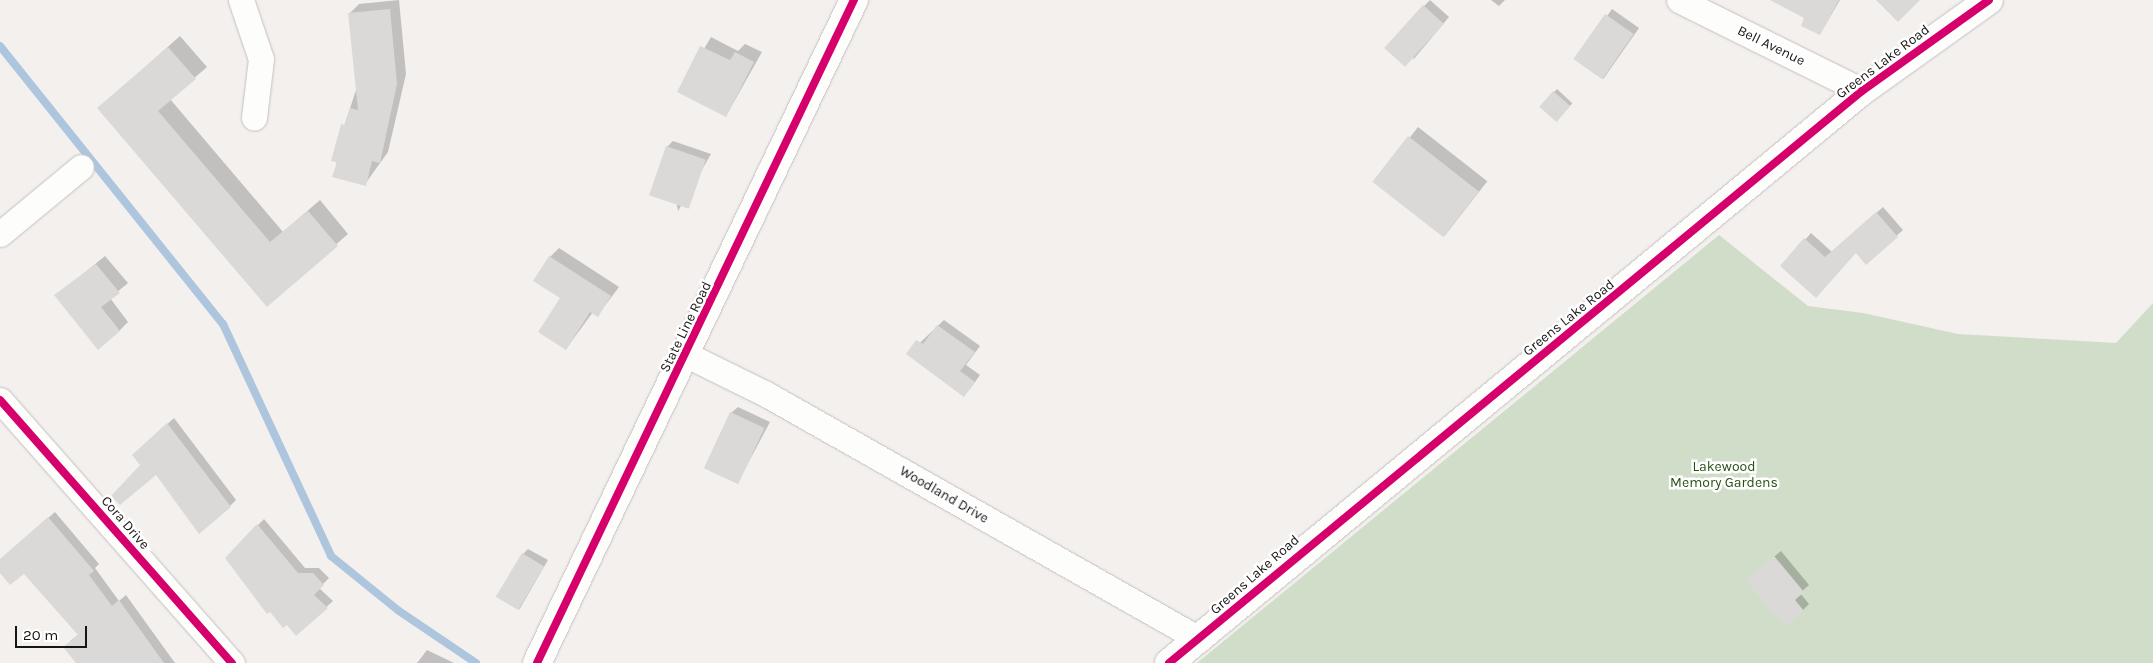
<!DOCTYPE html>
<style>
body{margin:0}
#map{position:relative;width:2153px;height:663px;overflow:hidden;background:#f3f0ee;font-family:Karla,sans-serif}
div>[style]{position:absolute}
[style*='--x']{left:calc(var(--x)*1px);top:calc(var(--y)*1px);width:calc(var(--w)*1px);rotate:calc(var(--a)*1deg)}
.green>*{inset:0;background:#d0ddc8}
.shadow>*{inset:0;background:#0003;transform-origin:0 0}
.stream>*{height:8px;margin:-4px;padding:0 4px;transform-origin:4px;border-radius:4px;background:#aec5de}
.building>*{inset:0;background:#dbd9d7;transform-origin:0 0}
.roads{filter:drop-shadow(0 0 1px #c4c1c0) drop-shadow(0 0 1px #c4c1c0)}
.minor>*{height:25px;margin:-12.5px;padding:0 12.5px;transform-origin:12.5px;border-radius:12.5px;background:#fdfdfc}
.tertiary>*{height:28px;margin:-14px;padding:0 14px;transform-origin:14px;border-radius:14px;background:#fdfdfc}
.cycleway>*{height:8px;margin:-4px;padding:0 4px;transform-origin:4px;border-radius:4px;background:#d6006c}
span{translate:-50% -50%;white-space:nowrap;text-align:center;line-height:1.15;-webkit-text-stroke:5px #fff;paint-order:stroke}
.street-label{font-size:14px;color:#181615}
.park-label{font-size:14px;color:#284f17}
.scale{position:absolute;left:15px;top:626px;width:72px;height:22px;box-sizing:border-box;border:2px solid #181615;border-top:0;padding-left:6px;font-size:15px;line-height:18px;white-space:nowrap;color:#181615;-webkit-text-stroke:4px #fff;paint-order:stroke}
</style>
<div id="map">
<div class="green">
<i style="clip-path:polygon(1719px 235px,1808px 306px,1863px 313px,1958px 334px,2116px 343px,2153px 303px,2153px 663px,1197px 663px)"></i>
</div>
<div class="shadow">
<i style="clip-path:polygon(399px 0,406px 74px,388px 152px,365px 184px,333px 160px,357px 87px,350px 13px,359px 4px)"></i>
<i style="clip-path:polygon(1430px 0,1449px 17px,1413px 60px,1424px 6px)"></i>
<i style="clip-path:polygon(1491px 0,1505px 0,1499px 6px)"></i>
<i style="clip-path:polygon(1791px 0,1840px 0,1820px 34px)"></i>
<i style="left:1612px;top:9px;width:33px;height:62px;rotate:35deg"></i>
<i style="clip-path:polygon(180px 36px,207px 67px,170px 99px,283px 232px,320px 200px,348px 234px,267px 305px,99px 108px)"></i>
<i style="clip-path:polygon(711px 37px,738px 51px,745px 44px,762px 52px,726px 116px,679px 92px)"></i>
<i style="left:1557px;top:89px;width:21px;height:23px;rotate:43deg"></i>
<i style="left:1418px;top:127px;width:88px;height:70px;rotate:38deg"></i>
<i style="clip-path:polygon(673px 141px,711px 154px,678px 211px,667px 147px)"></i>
<i style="clip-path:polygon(1883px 207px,1903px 230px,1866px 263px,1856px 252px,1782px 266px,1811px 233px,1832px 252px)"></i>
<i style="clip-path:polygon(559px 248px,619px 287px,598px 315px,593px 312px,566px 349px,561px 298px,550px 257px)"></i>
<i style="clip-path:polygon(105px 256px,128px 283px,110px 298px,128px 322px,119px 331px,56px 296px)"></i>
<i style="clip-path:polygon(944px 320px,980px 346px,966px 365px,980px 375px,970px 389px,908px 354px)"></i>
<i style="clip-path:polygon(738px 407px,770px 422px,738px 482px,731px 413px)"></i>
<i style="clip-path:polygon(174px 418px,236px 500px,230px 506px,142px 465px,140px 449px)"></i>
<i style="clip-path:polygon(55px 512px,99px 564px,95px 568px,119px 601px,126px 595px,175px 663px,77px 663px,70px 641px,79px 634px,24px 572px,0 571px,0 560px)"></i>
<i style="clip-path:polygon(264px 519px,305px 568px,319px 568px,329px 578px,319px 588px,333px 601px,296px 634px,226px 558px)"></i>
<i style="clip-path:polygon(528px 549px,548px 560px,519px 610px,523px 554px)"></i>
<i style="clip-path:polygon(1781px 551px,1809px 585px,1800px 593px,1809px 604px,1803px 610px,1753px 575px)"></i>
<i style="clip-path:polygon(427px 650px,454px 663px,417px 663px)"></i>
</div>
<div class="stream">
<i style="--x:0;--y:46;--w:356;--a:51.3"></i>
<i style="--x:223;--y:324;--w:256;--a:65"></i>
<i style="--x:331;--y:556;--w:87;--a:39"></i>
<i style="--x:399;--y:611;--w:93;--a:34"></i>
</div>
<div class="building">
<i style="clip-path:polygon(1770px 0,1839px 0,1820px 35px,1801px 26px,1804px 18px)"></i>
<i style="clip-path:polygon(1876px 0,1920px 0,1898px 22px)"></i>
<i style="left:1423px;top:5px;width:28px;height:58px;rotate:42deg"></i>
<i style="clip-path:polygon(390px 9px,397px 84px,380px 163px,372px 161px,366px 186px,332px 177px,337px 162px,331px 161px,341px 124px,345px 125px,350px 108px,358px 110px,348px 13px)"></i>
<i style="left:1605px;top:14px;width:35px;height:55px;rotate:35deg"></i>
<i style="clip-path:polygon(700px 46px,730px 60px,735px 52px,754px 62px,726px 117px,677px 92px)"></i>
<i style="clip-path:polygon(168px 47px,196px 79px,158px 111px,270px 242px,308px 211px,338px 246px,267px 307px,97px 108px)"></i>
<i style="left:1553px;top:91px;width:23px;height:21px;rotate:41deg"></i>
<i style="left:1408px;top:136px;width:90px;height:58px;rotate:38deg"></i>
<i style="left:666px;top:146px;width:42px;height:52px;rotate:19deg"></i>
<i style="clip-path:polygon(1876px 212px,1898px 237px,1866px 265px,1856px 253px,1816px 298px,1780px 266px,1804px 238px,1825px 257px)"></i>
<i style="clip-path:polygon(549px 256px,611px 296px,598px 317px,590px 312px,566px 350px,538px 332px,560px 298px,533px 281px)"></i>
<i style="clip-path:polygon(96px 264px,120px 293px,101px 307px,120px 331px,98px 350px,54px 295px)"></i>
<i style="clip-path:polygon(937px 325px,975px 352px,960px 371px,975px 382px,964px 397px,906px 354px,916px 340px,923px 344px)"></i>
<i style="left:730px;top:412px;width:38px;height:62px;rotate:25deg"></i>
<i style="clip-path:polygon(167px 423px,231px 507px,199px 534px,156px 475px,120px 505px,111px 496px,140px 465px,132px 455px)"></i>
<i style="clip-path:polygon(48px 517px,94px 571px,89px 575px,112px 606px,119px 600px,164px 663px,76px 663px,63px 647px,78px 635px,24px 574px,10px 585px,0 573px,0 559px)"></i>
<i style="clip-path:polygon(257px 524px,298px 573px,313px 573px,324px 585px,314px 595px,328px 608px,296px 636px,287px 625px,283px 628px,270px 612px,267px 614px,225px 558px)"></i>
<i style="left:522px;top:553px;width:26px;height:51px;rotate:31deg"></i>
<i style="clip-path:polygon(1774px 556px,1804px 592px,1795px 600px,1804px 611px,1785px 627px,1746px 581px)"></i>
</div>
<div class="roads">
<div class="minor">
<i style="--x:241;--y:0;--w:62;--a:71.3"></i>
<i style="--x:261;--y:59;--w:59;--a:96.8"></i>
<i style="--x:1679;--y:0;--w:204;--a:26.4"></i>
<i style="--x:0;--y:234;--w:105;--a:-39.6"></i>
<i style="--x:687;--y:355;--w:88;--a:26.3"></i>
<i style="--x:766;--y:394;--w:498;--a:29.5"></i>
<i style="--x:0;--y:400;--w:351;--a:48.6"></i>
</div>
<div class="tertiary">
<i style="--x:537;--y:663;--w:735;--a:-64.45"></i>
<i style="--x:1169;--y:663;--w:899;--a:-39.54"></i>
<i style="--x:1862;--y:91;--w:156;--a:-35.6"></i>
</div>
</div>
<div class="cycleway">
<i style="--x:0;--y:400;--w:351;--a:48.6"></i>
<i style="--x:537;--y:663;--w:735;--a:-64.45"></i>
<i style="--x:1169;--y:663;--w:899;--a:-39.54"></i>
<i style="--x:1862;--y:91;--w:156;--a:-35.6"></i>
</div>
<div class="street-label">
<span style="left:1771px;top:46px;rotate:26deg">Bell Avenue</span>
<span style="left:1883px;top:62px;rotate:-37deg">Greens Lake Road</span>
<span style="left:1569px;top:318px;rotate:-39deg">Greens Lake Road</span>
<span style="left:686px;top:327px;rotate:-64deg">State Line Road</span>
<span style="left:944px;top:495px;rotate:30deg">Woodland Drive</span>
<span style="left:125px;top:523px;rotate:49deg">Cora Drive</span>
<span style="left:1255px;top:575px;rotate:-41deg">Greens Lake Road</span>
</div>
<div class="park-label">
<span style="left:1724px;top:475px">Lakewood<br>Memory Gardens</span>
</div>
<div class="scale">20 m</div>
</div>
